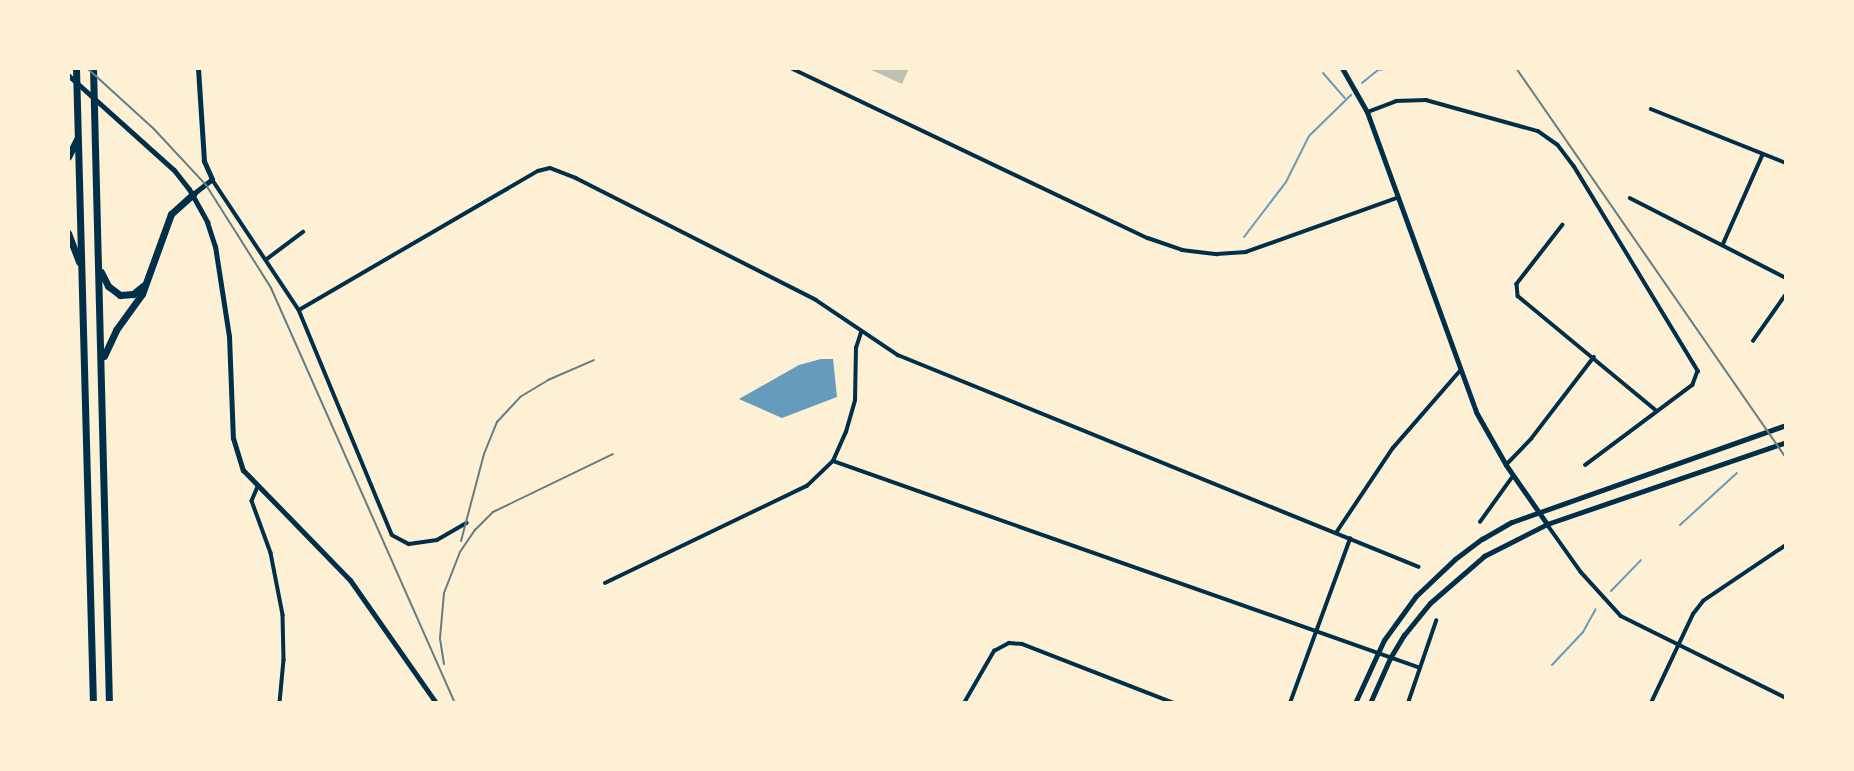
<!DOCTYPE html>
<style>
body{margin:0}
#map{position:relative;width:1854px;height:771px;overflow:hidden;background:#fdf0d5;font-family:"PT Sans",sans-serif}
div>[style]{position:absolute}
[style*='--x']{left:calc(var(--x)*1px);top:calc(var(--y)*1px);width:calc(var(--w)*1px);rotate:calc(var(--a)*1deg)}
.water>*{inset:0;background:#669bbc}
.stream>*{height:2px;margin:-1px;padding:0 1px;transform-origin:1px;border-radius:1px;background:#669bbc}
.building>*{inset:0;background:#bec0b2}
.minor>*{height:3.5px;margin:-1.75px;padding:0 1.75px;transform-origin:1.75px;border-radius:1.75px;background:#003049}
.tertiary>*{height:5px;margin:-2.5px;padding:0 2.5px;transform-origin:2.5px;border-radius:2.5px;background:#003049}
.secondary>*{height:5px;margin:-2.5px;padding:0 2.5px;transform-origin:2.5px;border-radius:2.5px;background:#003049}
.motorway>*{height:7px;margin:-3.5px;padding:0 3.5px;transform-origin:3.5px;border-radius:3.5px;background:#003049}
.rail>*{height:2px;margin:-1px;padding:0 1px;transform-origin:1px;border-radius:1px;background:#657d81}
span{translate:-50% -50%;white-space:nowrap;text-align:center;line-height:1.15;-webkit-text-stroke:5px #fdf0d5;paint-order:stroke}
.frame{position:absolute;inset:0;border:70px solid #fdf0d5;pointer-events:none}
</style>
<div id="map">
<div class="water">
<i style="clip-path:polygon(821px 359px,833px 359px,837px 397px,782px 418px,739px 399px,799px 365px)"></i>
</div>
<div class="stream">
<i style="--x:1323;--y:73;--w:33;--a:49"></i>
<i style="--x:1362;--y:83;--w:21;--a:-39"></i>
<i style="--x:1378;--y:70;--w:12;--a:-9"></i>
<i style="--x:1244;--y:237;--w:69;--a:-52.6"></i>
<i style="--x:1286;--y:182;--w:51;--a:-63.4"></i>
<i style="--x:1309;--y:136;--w:59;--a:-44.3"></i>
<i style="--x:1680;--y:525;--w:77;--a:-42.4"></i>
<i style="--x:1611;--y:591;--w:43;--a:-45.9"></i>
<i style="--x:1552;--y:665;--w:45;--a:-46.8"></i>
<i style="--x:1583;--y:632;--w:26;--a:-61"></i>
</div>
<div class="building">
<i style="clip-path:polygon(867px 68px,909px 68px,902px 84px)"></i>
</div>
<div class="minor">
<i style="--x:791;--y:68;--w:395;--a:25.5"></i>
<i style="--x:1148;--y:238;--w:36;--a:19"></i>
<i style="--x:1182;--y:250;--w:35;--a:7"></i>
<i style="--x:1217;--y:254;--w:29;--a:-4"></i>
<i style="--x:1246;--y:252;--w:160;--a:-19.7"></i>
<i style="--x:1651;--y:109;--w:145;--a:21.8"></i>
<i style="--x:1368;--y:112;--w:30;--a:-21"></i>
<i style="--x:1396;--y:101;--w:30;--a:-2"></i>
<i style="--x:1426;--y:100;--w:116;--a:15.5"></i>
<i style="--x:1538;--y:131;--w:24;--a:35"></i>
<i style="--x:1558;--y:145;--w:26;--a:53"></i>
<i style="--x:1574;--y:166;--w:240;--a:58.8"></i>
<i style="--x:1698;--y:371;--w:15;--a:110"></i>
<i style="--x:1693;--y:385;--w:134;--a:143.2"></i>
<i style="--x:212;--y:179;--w:157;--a:56.4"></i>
<i style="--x:299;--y:310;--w:243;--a:67.5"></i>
<i style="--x:392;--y:535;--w:19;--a:28"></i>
<i style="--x:409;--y:544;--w:28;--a:-8"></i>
<i style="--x:437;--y:540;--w:34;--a:-30"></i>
<i style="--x:1630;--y:198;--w:175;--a:27.1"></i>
<i style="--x:1563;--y:225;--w:75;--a:127.9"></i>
<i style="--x:1517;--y:284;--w:12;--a:85"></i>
<i style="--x:1518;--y:296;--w:180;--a:39.6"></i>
<i style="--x:1723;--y:244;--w:96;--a:-66.1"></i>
<i style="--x:267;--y:259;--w:45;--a:-36.9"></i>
<i style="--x:299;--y:310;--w:276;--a:-30.2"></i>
<i style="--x:538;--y:171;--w:12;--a:-14"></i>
<i style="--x:550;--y:168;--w:28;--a:21"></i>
<i style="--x:576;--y:178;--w:269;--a:26.9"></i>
<i style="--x:816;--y:300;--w:99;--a:33.9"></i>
<i style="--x:898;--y:355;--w:562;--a:22.14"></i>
<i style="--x:1753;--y:341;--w:57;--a:-54.9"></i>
<i style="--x:833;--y:461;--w:620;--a:19.4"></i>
<i style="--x:1506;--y:465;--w:36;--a:-46"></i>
<i style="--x:1531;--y:439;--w:103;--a:-52.5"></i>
<i style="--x:258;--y:487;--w:15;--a:113"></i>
<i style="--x:252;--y:501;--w:55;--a:69.9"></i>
<i style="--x:271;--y:553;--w:63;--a:79"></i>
<i style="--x:283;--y:615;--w:45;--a:88.7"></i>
<i style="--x:284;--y:660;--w:43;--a:95.3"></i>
<i style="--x:1480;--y:522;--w:57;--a:-54.3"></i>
<i style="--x:1547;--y:524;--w:59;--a:54.7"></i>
<i style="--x:1581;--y:572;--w:59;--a:47.7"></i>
<i style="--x:1621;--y:616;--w:184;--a:26.4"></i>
<i style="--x:1336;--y:533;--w:102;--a:-56.2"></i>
<i style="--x:1393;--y:448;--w:102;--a:-49"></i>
<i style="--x:605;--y:583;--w:224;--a:-25.7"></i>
<i style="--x:807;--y:486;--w:36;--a:-44"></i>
<i style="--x:833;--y:461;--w:32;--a:-66"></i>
<i style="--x:846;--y:432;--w:33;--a:-74"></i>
<i style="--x:855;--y:400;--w:52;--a:-88.9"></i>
<i style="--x:856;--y:348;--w:16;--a:-72"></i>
<i style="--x:964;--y:703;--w:60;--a:-60"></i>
<i style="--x:994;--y:651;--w:17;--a:-28"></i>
<i style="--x:1009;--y:643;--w:13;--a:4"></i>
<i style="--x:1022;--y:644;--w:163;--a:21.2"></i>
<i style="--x:1290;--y:703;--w:175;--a:-69.9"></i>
<i style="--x:1408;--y:703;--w:87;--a:-71.1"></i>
<i style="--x:1651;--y:703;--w:98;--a:-64.7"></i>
<i style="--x:1693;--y:614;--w:16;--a:-52"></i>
<i style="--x:1703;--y:601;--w:100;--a:-34"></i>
</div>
<div class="tertiary">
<i style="--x:1342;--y:68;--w:51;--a:60.4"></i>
<i style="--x:1367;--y:112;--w:319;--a:70"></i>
<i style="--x:1476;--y:412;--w:61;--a:60.5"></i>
<i style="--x:1506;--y:465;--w:72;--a:55.2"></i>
<i style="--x:68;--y:75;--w:142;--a:41.9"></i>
<i style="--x:174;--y:170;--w:24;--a:52"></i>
<i style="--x:189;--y:189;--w:38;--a:61"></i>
<i style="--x:207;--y:222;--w:25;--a:72"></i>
<i style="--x:215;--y:246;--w:91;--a:81.2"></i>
<i style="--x:229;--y:336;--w:102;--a:87.8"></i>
<i style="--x:233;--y:438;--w:34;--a:73"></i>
<i style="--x:243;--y:470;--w:153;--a:45.8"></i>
<i style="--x:350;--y:580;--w:150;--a:55"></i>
<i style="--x:193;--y:194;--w:24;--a:-38"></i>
<i style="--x:212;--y:179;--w:20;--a:-114"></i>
<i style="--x:204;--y:161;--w:93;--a:-93.7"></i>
</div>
<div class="secondary">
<i style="--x:1355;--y:703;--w:69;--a:-65.3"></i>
<i style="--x:1384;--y:640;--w:54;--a:-54"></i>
<i style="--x:1416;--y:596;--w:54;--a:-43.5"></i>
<i style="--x:1455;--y:559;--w:34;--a:-37"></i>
<i style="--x:1482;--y:539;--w:34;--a:-30"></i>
<i style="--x:1512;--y:522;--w:291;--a:-19.5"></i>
<i style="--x:1370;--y:703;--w:49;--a:-66"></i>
<i style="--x:1390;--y:658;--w:27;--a:-59"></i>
<i style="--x:1404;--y:635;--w:41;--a:-50.9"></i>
<i style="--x:1430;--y:603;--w:72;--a:-41"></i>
<i style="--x:1484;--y:556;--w:71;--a:-26.9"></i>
<i style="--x:1547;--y:524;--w:253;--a:-18.9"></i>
</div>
<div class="motorway">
<i style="--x:76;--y:68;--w:635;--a:88.47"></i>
<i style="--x:93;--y:68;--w:635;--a:88.56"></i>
<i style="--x:68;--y:157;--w:20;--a:-63"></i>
<i style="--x:68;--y:233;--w:31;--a:69"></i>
<i style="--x:101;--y:272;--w:16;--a:63"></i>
<i style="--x:108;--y:286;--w:15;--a:37"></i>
<i style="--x:120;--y:295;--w:13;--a:-4"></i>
<i style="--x:133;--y:294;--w:14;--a:-39"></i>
<i style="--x:104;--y:356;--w:29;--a:-65"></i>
<i style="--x:116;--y:330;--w:44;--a:-54.2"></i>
<i style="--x:142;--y:294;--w:85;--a:-70.1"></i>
<i style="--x:171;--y:214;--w:30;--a:-42"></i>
</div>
<div class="rail">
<i style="--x:87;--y:68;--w:89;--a:42.3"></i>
<i style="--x:153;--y:128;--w:78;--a:47.1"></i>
<i style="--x:206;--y:185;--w:122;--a:57.7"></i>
<i style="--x:271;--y:288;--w:454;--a:66.1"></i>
<i style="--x:1516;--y:68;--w:474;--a:55.3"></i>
<i style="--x:461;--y:541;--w:90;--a:-75.2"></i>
<i style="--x:484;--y:454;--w:35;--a:-68"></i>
<i style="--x:497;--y:422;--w:34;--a:-47"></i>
<i style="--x:520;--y:397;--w:33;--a:-31"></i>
<i style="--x:548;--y:380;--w:50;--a:-23.5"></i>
<i style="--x:444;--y:664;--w:26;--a:-99"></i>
<i style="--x:440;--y:638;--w:45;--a:-84.9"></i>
<i style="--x:444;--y:593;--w:44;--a:-68.7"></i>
<i style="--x:460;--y:552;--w:27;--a:-56"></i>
<i style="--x:475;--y:530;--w:25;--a:-45"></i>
<i style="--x:493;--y:512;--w:133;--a:-25.8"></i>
</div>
<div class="frame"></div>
</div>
